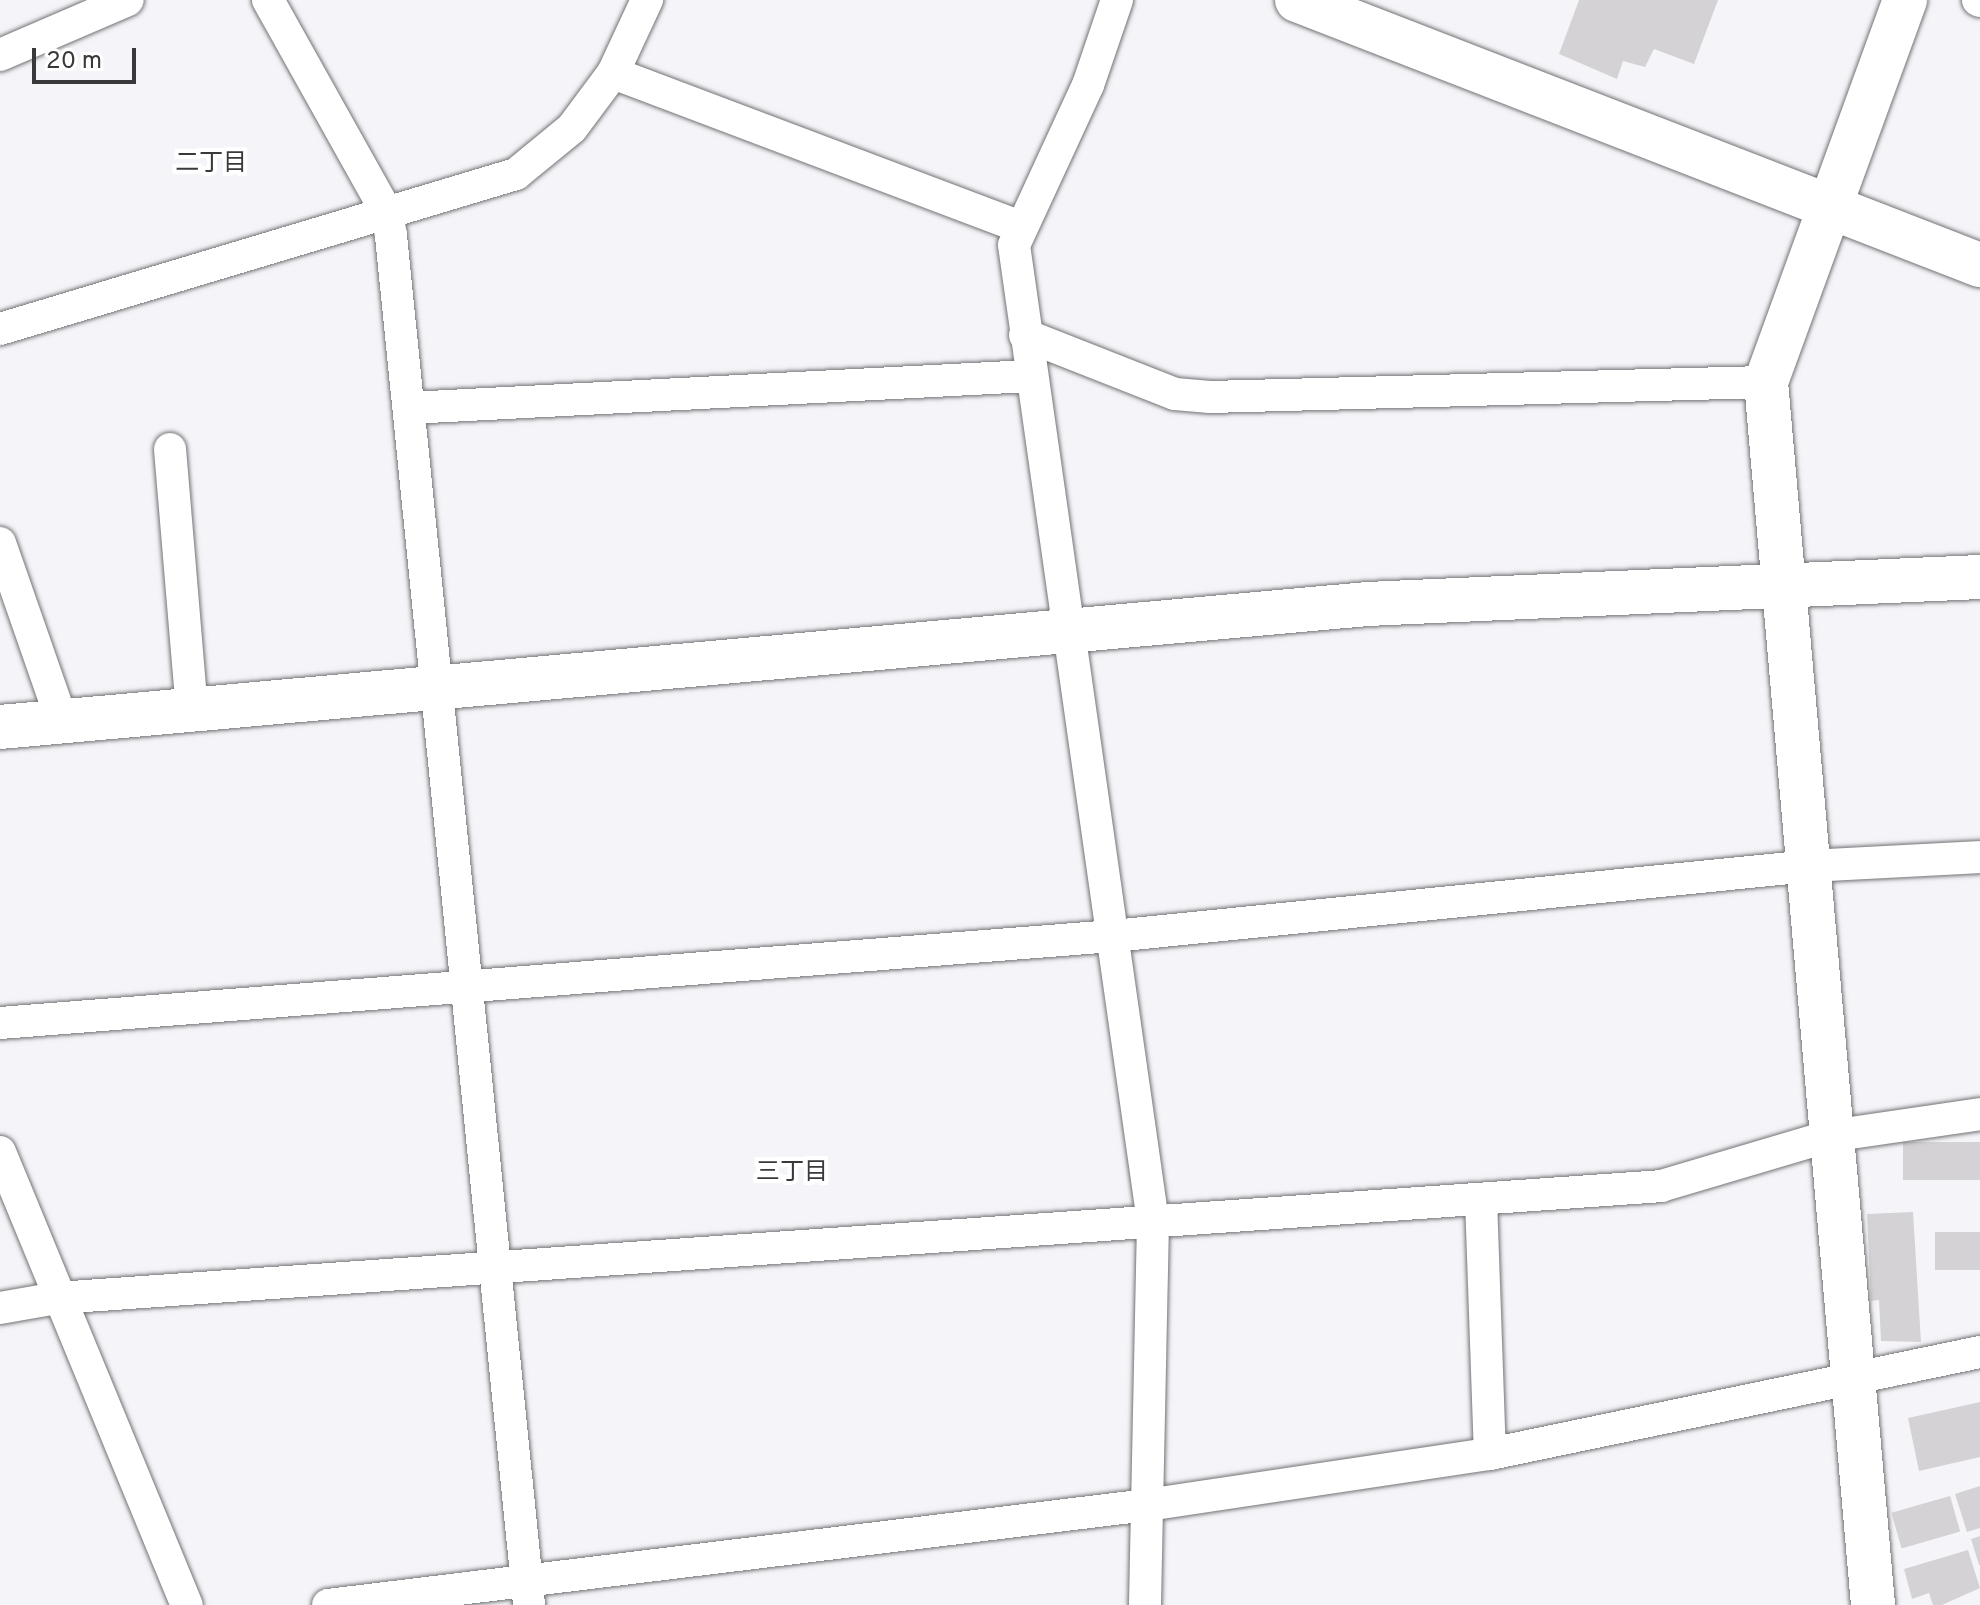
<!DOCTYPE html>
<meta charset="utf-8">
<style>
body{margin:0}
#map{position:relative;width:1980px;height:1605px;overflow:hidden;background:#f5f5f9;font-family:Overpass,"Noto Sans JP",sans-serif}
div>[style]{position:absolute}
[style*='--x']{left:calc(var(--x)*1px);top:calc(var(--y)*1px);width:calc(var(--w)*1px);rotate:calc(var(--a)*1deg)}
.building>*{inset:0;background:#d5d2d5;transform-origin:0 0}
.roads{filter:drop-shadow(0 0 2px #737376) drop-shadow(0 0 2px #737376)}
.street>*{height:32px;margin:-16px;padding:0 16px;transform-origin:16px;border-radius:16px;background:#fff}
.secondary>*{height:44px;margin:-22px;padding:0 22px;transform-origin:22px;border-radius:22px;background:#fff}
span{translate:-50% -50%;white-space:nowrap;text-align:center;line-height:1.15;-webkit-text-stroke:8px #fff;paint-order:stroke}
.neighbourhood-label{font-size:24px;color:#39393b}
.scale{position:absolute;left:32px;top:48px;width:104px;height:36px;box-sizing:border-box;border:4px solid #39393b;border-top:0;padding-left:10px;font-size:24px;line-height:28px;white-space:nowrap;color:#39393b;-webkit-text-stroke:6px #fff;paint-order:stroke}
</style>
<div id="map">
<div class="building">
<i style="clip-path:polygon(1579px 0,1718px 0,1694px 64px,1654px 49px,1645px 67px,1623px 61px,1617px 79px,1559px 54px)"></i>
<i style="left:1980px;top:1142px;width:38px;height:77px;rotate:90deg"></i>
<i style="clip-path:polygon(1913px 1212px,1921px 1342px,1881px 1341px,1879px 1300px,1871px 1301px,1867px 1214px)"></i>
<i style="left:1980px;top:1232px;width:38px;height:45px;rotate:90deg"></i>
<i style="clip-path:polygon(1980px 1402px,1980px 1457px,1919px 1471px,1908px 1418px)"></i>
<i style="clip-path:polygon(1980px 1486px,1980px 1528px,1967px 1532px,1955px 1494px)"></i>
<i style="left:1950px;top:1496px;width:37px;height:61px;rotate:74deg"></i>
<i style="clip-path:polygon(1980px 1536px,1980px 1565px,1979px 1565px,1971px 1539px)"></i>
<i style="clip-path:polygon(1968px 1550px,1980px 1588px,1942px 1605px,1933px 1605px,1929px 1593px,1912px 1599px,1904px 1569px)"></i>
</div>
<div class="roads">
<div class="street">
<i style="--x:268;--y:0;--w:244;--a:60.8"></i>
<i style="--x:387;--y:213;--w:23;--a:80"></i>
<i style="--x:391;--y:236;--w:1376;--a:84.24"></i>
<i style="--x:1117;--y:0;--w:90;--a:108.8"></i>
<i style="--x:1088;--y:85;--w:176;--a:114.8"></i>
<i style="--x:1014;--y:245;--w:987;--a:81.9"></i>
<i style="--x:1153;--y:1222;--w:383;--a:91.2"></i>
<i style="--x:1978;--y:0;--w:2;--a:27"></i>
<i style="--x:0;--y:55;--w:139;--a:-23.3"></i>
<i style="--x:613;--y:73;--w:436;--a:20.7"></i>
<i style="--x:0;--y:329;--w:539;--a:-16.72"></i>
<i style="--x:516;--y:174;--w:72;--a:-39.4"></i>
<i style="--x:572;--y:128;--w:69;--a:-53.3"></i>
<i style="--x:613;--y:73;--w:81;--a:-65"></i>
<i style="--x:1025;--y:335;--w:161;--a:21.5"></i>
<i style="--x:1175;--y:394;--w:35;--a:5"></i>
<i style="--x:1210;--y:397;--w:556;--a:-1.55"></i>
<i style="--x:409;--y:408;--w:622;--a:-2.95"></i>
<i style="--x:170;--y:449;--w:264;--a:85.2"></i>
<i style="--x:0;--y:543;--w:188;--a:70.8"></i>
<i style="--x:0;--y:1023;--w:1116;--a:-4.47"></i>
<i style="--x:1113;--y:936;--w:701;--a:-5.74"></i>
<i style="--x:1810;--y:866;--w:170;--a:-3"></i>
<i style="--x:0;--y:1152;--w:490;--a:67.6"></i>
<i style="--x:1481;--y:1199;--w:255;--a:88"></i>
<i style="--x:0;--y:1308;--w:58;--a:-10"></i>
<i style="--x:57;--y:1298;--w:1608;--a:-3.99"></i>
<i style="--x:1661;--y:1186;--w:176;--a:-16.5"></i>
<i style="--x:1830;--y:1136;--w:152;--a:-8.3"></i>
<i style="--x:328;--y:1605;--w:825;--a:-6.96"></i>
<i style="--x:1147;--y:1505;--w:347;--a:-8.5"></i>
<i style="--x:1490;--y:1454;--w:501;--a:-11.76"></i>
</div>
<div class="secondary">
<i style="--x:1297;--y:0;--w:733;--a:21.21"></i>
<i style="--x:0;--y:727;--w:1373;--a:-5.14"></i>
<i style="--x:1367;--y:604;--w:614;--a:-2.52"></i>
<i style="--x:1873;--y:1605;--w:1228;--a:-95"></i>
<i style="--x:1766;--y:382;--w:407;--a:-70"></i>
</div>
</div>
<div class="neighbourhood-label">
<span style="left:211px;top:165px">二丁目</span>
<span style="left:792px;top:1174px">三丁目</span>
</div>
<div class="scale">20 m</div>
</div>
